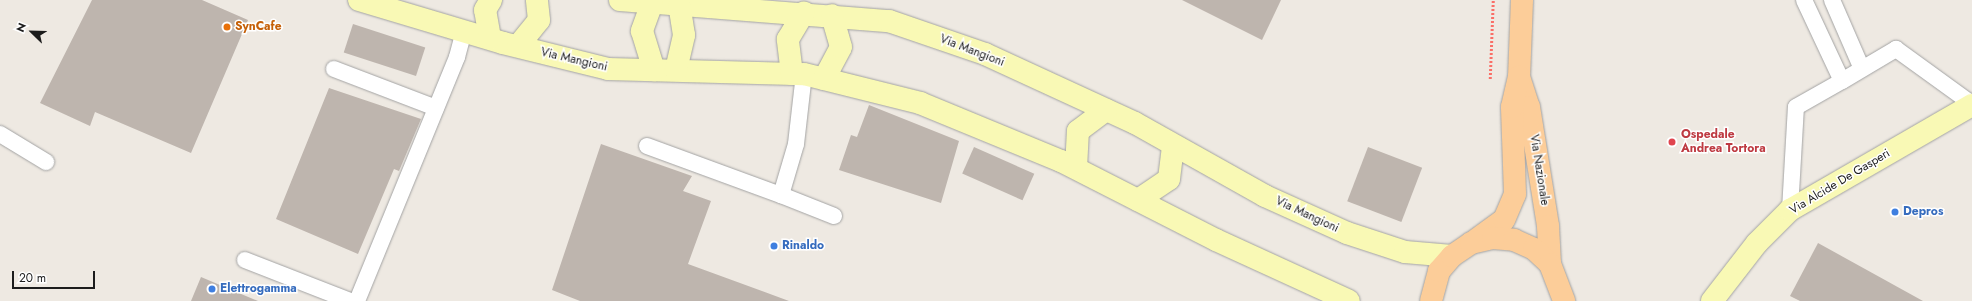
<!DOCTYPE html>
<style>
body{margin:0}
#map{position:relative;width:1972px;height:301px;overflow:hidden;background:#eee9e2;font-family:Jost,sans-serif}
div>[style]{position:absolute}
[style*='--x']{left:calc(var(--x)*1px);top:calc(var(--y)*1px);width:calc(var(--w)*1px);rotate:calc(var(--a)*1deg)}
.building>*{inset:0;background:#beb5ae;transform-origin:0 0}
.path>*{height:2.5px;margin-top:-1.25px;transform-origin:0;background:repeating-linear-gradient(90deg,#fa6f67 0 2px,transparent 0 4px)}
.roads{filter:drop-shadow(0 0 1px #a3a3a3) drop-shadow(0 0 1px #a3a3a3)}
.lane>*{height:16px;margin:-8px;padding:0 8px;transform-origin:8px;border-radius:8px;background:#fff}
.secondary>*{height:22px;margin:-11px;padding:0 11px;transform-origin:11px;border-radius:11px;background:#f9f9b5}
.primary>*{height:22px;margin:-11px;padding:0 11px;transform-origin:11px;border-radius:11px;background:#fccd99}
.dots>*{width:11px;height:11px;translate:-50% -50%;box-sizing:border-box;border:2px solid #fff;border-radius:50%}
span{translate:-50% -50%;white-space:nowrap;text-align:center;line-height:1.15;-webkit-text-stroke:3px #fff;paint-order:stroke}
.food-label{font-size:12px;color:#c56008;font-weight:700}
.left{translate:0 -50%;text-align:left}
.street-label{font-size:12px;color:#1c1c1c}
.health-label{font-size:12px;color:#be3a42;font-weight:700}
.shop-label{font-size:12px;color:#366cbe;font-weight:700}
.north{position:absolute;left:12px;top:12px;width:40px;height:40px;-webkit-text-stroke:3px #fff;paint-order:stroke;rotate:293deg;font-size:11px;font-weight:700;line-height:16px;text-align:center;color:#1c1c1c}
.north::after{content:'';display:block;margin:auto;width:14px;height:18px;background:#1c1c1c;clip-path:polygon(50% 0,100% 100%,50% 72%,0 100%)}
.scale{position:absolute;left:12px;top:271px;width:83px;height:18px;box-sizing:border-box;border:2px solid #1c1c1c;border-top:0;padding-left:5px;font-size:12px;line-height:14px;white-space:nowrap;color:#1c1c1c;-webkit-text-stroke:3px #fff;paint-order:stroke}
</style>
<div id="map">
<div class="building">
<i style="clip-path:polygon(92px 0,202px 0,248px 20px,191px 153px,95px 112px,90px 126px,40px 103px)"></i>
<i style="clip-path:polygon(1182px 0,1281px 0,1262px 40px)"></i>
<i style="left:353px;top:24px;width:76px;height:30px;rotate:18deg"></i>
<i style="clip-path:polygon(329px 88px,421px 119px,399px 171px,394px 169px,358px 254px,276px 219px)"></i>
<i style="clip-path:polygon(869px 105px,959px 141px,941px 203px,839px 170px,851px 135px,857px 137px)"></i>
<i style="clip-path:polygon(601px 144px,692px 176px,683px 191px,711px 201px,688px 264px,789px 301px,580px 301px,552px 290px)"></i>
<i style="left:974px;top:147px;width:66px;height:29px;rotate:24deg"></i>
<i style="left:1368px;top:147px;width:58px;height:58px;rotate:21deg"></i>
<i style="clip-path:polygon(1818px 243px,1923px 301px,1800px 301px,1790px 296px)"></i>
<i style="clip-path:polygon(201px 277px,258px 301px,191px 301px)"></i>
</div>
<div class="path">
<i style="--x:1490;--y:79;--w:79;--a:-87.8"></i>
</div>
<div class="roads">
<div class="lane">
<i style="--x:1804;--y:0;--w:89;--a:64.9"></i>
<i style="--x:1832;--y:0;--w:75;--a:66.5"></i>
<i style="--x:334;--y:69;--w:109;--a:20.9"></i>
<i style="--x:0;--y:134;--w:54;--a:31.3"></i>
<i style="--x:647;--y:146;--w:143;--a:20.1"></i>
<i style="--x:781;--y:195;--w:53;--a:-73.6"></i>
<i style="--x:796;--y:144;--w:70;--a:-83.5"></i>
<i style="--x:781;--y:195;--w:57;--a:21.6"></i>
<i style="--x:1790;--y:210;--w:103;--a:-86.7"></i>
<i style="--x:1796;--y:107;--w:53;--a:-29.5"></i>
<i style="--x:1842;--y:81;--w:63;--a:-30.7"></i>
<i style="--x:1896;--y:49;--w:94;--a:35.9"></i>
<i style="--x:245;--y:260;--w:113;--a:21.3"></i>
<i style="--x:357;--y:301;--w:264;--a:-67.7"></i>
<i style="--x:457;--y:57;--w:27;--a:-75"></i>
</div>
<div class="secondary">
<i style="--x:359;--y:0;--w:150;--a:16.6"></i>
<i style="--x:503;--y:43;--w:108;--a:13.9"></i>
<i style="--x:608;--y:69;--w:196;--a:1.5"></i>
<i style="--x:804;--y:74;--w:120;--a:14"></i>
<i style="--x:920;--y:103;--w:152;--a:22.4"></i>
<i style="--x:1061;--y:161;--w:174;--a:27"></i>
<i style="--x:1216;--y:240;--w:146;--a:24.6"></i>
<i style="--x:620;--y:0;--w:270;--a:4.5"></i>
<i style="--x:889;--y:21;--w:102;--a:19"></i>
<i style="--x:985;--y:54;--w:165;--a:24.7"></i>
<i style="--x:1135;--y:123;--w:149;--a:29.3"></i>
<i style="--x:1265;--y:196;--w:90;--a:24.3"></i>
<i style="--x:1347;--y:233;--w:61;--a:18.1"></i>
<i style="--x:1405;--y:252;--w:47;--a:4.9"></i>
<i style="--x:652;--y:3;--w:30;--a:110"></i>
<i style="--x:642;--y:31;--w:41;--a:72.9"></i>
<i style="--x:490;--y:38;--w:28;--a:-100"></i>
<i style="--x:485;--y:10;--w:12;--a:-59"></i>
<i style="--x:518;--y:46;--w:33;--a:-51"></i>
<i style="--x:539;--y:20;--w:20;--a:-96"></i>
<i style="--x:676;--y:70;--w:36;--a:-77"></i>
<i style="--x:684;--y:35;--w:30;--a:-99"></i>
<i style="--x:792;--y:74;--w:35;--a:-97"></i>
<i style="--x:788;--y:39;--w:31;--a:-59"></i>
<i style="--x:824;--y:79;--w:36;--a:-62"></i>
<i style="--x:841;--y:47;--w:33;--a:-106"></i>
<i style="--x:1076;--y:168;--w:37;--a:-87"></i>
<i style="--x:1078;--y:131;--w:35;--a:-37"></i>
<i style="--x:1138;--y:200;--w:37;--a:-34"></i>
<i style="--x:1169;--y:179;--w:34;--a:-83"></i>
<i style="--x:1712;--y:301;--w:73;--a:-52.2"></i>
<i style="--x:1757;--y:243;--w:47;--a:-45"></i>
<i style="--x:1790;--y:210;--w:210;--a:-30"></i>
</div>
<div class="primary">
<i style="--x:1522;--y:0;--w:77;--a:92.2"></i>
<i style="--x:1519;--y:77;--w:32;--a:72"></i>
<i style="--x:1529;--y:107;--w:121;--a:80.9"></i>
<i style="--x:1548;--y:226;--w:38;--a:87"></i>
<i style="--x:1476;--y:240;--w:34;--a:-36"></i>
<i style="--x:1504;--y:220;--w:28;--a:-67"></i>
<i style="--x:1515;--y:194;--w:87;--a:-92"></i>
<i style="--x:1512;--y:107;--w:31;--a:-77"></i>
<i style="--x:1431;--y:301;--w:31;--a:-75"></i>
<i style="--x:1439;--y:271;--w:20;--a:-49"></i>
<i style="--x:1452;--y:256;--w:23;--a:-34"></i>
<i style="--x:1471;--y:243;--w:23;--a:-13"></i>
<i style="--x:1493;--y:238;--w:21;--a:5"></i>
<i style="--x:1514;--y:240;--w:22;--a:24"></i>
<i style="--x:1534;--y:249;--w:22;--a:43"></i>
<i style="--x:1550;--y:264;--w:40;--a:69"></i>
</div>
</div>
<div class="dots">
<i style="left:227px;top:27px;background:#e8710a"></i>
<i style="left:1672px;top:142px;background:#e0444e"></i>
<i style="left:1895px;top:212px;background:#3f7fe0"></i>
<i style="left:774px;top:246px;background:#3f7fe0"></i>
<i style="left:212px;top:289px;background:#3f7fe0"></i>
</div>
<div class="food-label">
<span class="left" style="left:235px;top:27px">SynCafe</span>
</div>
<div class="street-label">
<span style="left:972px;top:51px;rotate:21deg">Via Mangioni</span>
<span style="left:574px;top:60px;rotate:13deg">Via Mangioni</span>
<span style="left:1539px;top:170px;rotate:81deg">Via Nazionale</span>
<span style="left:1840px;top:182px;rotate:-31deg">Via Alcide De Gasperi</span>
<span style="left:1307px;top:215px;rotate:25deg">Via Mangioni</span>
</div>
<div class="health-label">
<span class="left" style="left:1681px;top:142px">Ospedale<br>Andrea Tortora</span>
</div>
<div class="shop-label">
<span class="left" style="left:1903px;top:212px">Depros</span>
<span class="left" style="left:782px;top:246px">Rinaldo</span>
<span class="left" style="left:220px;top:289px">Elettrogamma</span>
</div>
<div class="north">N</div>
<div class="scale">20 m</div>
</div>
